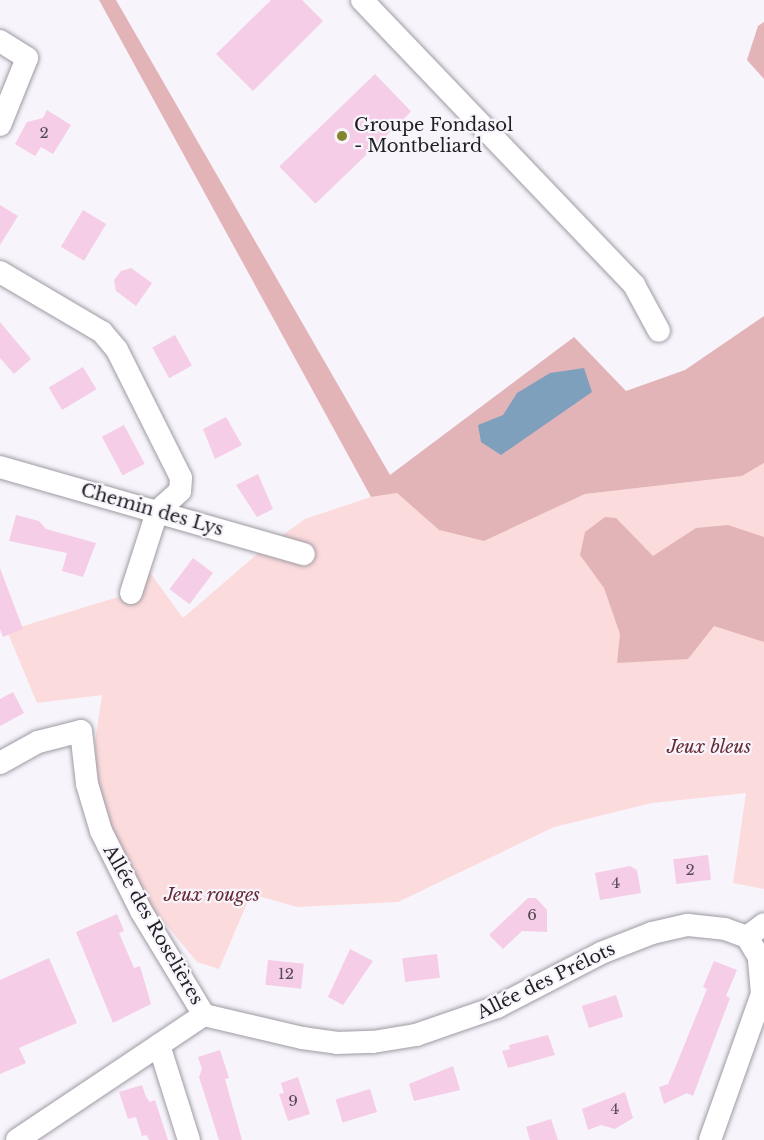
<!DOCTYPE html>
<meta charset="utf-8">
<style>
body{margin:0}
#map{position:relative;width:764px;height:1140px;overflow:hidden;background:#f8f4fc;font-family:"Libre Baskerville",serif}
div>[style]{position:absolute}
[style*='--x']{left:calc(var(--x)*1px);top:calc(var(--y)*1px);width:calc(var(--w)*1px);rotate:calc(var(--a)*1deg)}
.green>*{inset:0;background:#fcdbdd}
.forest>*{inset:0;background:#e3b4b7}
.water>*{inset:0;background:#7fa0bc}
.building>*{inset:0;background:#f5cde6;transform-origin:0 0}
.roads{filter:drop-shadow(0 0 2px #9f9ba3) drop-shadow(0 0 2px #9f9ba3)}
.minor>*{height:22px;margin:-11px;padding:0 11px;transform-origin:11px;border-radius:11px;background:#fff}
.dots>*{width:16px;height:16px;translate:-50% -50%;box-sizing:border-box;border:3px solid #f8f4fc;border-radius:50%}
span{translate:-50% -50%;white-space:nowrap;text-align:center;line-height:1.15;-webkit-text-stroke:4.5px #f8f4fc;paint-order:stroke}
.number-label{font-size:15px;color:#554a53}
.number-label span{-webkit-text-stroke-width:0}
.poi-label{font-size:18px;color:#201f22}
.left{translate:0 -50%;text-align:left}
.street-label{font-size:18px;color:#201f22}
.park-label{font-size:18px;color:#672c34;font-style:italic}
</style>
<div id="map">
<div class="green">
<i style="clip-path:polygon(764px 463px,764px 889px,733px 883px,746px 793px,652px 803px,554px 827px,398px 902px,297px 907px,251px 894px,219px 969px,197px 962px,140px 893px,114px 838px,97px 779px,95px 742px,102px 695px,37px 703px,7px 631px,131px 593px,143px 563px,183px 618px,263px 549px,305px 519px,371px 497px,397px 493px,439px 530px,484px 541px,585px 494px,742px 476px)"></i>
</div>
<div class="forest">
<i style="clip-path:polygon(99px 0,116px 0,390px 475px,574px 337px,626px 391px,685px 370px,764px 316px,764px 463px,742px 476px,585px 494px,484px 541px,439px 530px,397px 493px,371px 497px)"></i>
<i style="clip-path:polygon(764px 22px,764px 79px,747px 60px,758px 26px)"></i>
<i style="clip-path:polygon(605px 517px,616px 518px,653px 556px,696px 528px,728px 525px,764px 537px,764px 642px,714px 626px,688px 659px,617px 663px,620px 634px,604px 588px,580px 555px,585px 532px)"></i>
</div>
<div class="water">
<i style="clip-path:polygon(584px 368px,592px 392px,501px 455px,481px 442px,478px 425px,503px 415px,517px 393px,550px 373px)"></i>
</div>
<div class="building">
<i style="clip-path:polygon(271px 0,302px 0,323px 21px,253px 91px,216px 54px)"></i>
<i style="left:375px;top:74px;width:52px;height:133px;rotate:46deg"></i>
<i style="clip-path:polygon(47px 110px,71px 125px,53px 154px,41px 147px,35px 156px,15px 144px,27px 122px,43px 118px)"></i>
<i style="clip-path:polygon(0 205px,18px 216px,0 245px)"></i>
<i style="left:83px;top:210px;width:27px;height:43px;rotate:31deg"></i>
<i style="clip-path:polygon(131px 268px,152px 283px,136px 306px,116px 291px,114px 280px,121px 271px)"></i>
<i style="clip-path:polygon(0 322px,31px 359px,14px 374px,0 358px)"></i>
<i style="left:175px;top:335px;width:35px;height:26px;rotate:61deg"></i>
<i style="left:83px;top:367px;width:26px;height:40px;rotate:59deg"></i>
<i style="clip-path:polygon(226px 417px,242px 445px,215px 459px,203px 429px)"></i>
<i style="left:124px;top:425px;width:44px;height:25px;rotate:62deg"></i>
<i style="clip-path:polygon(258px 474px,273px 509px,257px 517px,236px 485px)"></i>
<i style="clip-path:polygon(16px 515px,39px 521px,46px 529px,96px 543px,83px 577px,62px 571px,67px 553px,9px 541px)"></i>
<i style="left:193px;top:558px;width:25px;height:39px;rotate:37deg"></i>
<i style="clip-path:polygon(0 568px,23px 629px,3px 637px,0 629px)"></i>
<i style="clip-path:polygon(13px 692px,24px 713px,0 726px,0 699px)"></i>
<i style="left:708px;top:855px;width:25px;height:35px;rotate:83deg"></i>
<i style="clip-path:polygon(630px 866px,637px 870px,641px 893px,600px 900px,595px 873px)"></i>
<i style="clip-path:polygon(528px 898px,536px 898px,547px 910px,547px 932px,522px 931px,503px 949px,489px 935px)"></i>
<i style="clip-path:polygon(117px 914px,124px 931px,119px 933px,134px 968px,140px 966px,151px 1004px,113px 1023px,76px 932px)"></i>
<i style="clip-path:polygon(350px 949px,373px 961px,343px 1005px,328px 997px)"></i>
<i style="left:437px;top:954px;width:24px;height:35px;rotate:83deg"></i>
<i style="clip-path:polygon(49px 958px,77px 1023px,19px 1048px,26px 1063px,0 1074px,0 980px)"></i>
<i style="left:268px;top:960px;width:36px;height:25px;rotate:6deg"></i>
<i style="clip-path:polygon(714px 961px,737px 970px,726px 996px,730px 998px,693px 1096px,687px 1093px,664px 1104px,659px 1087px,668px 1084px,675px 1068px,707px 989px,703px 987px)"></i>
<i style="left:616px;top:995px;width:23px;height:36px;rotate:72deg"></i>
<i style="clip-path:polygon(548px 1035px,555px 1055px,508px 1068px,502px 1051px,510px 1049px,509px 1045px)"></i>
<i style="clip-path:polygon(220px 1050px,229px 1078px,225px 1079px,242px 1140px,219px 1140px,199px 1077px,202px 1069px,198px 1057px)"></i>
<i style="clip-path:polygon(453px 1066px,460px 1090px,414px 1101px,409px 1084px)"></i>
<i style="clip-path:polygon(298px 1077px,310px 1114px,288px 1121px,279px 1094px,284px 1093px,281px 1083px)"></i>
<i style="clip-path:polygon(142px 1085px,146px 1097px,150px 1102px,155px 1100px,168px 1140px,149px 1140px,147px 1135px,142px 1136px,136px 1117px,128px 1119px,119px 1092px)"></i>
<i style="left:370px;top:1089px;width:24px;height:36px;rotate:73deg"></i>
<i style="clip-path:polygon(625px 1092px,633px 1118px,615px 1129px,601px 1125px,588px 1130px,582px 1109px)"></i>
<i style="clip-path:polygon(551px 1119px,558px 1140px,530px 1140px,526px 1127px)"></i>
</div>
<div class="roads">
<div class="minor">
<i style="--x:362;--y:0;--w:394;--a:46.3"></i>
<i style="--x:634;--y:285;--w:52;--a:61.5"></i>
<i style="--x:0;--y:41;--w:32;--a:32"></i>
<i style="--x:27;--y:58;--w:72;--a:111.9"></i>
<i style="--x:0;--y:272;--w:118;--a:30.5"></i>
<i style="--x:102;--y:332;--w:23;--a:50"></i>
<i style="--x:117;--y:350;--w:143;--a:63.4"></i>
<i style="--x:181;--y:478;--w:13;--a:94"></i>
<i style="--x:180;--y:491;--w:31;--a:138"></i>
<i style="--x:157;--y:512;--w:85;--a:107.8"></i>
<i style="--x:0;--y:467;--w:316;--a:16"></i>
<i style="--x:0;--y:763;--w:43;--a:-28.9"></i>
<i style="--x:38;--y:742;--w:44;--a:-14.3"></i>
<i style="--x:81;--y:731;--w:53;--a:83.5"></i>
<i style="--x:87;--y:784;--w:49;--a:73.4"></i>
<i style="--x:101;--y:831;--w:89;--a:63.4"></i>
<i style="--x:141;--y:911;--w:122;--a:58.8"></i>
<i style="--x:747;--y:937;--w:21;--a:-37"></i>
<i style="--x:204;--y:1015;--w:101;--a:13.2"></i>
<i style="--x:302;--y:1038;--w:34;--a:8"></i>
<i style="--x:336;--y:1043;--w:37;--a:-2"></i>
<i style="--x:373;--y:1042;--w:44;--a:-9.2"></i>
<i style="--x:416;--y:1035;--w:86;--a:-19.1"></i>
<i style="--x:497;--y:1007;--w:117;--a:-27.4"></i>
<i style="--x:601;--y:953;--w:55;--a:-21.4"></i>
<i style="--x:652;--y:933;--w:37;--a:-13"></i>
<i style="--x:688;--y:925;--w:37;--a:6"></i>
<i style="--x:725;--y:929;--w:23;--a:20"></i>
<i style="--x:159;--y:1045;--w:100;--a:72.5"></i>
<i style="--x:17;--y:1140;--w:225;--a:-33.8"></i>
<i style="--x:710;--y:1140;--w:155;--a:-70.4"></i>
<i style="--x:762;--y:994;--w:37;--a:-95"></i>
<i style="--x:759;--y:957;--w:23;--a:-121"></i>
</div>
</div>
<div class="dots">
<i style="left:342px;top:136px;background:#84842d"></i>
</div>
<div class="number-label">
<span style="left:44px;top:133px">2</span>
<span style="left:690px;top:870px">2</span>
<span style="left:616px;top:883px">4</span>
<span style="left:532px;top:915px">6</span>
<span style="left:286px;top:974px">12</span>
<span style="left:293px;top:1101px">9</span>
<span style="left:615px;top:1109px">4</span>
</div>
<div class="poi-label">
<span class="left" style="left:354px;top:136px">Groupe Fondasol<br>- Montbeliard</span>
</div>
<div class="street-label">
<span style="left:152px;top:510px;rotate:16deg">Chemin des Lys</span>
<span style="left:153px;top:925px;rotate:60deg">Allée des Roselières</span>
<span style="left:546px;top:981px;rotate:-26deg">Allée des Prélots</span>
</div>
<div class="park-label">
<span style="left:709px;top:747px">Jeux bleus</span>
<span style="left:212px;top:895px">Jeux rouges</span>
</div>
</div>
